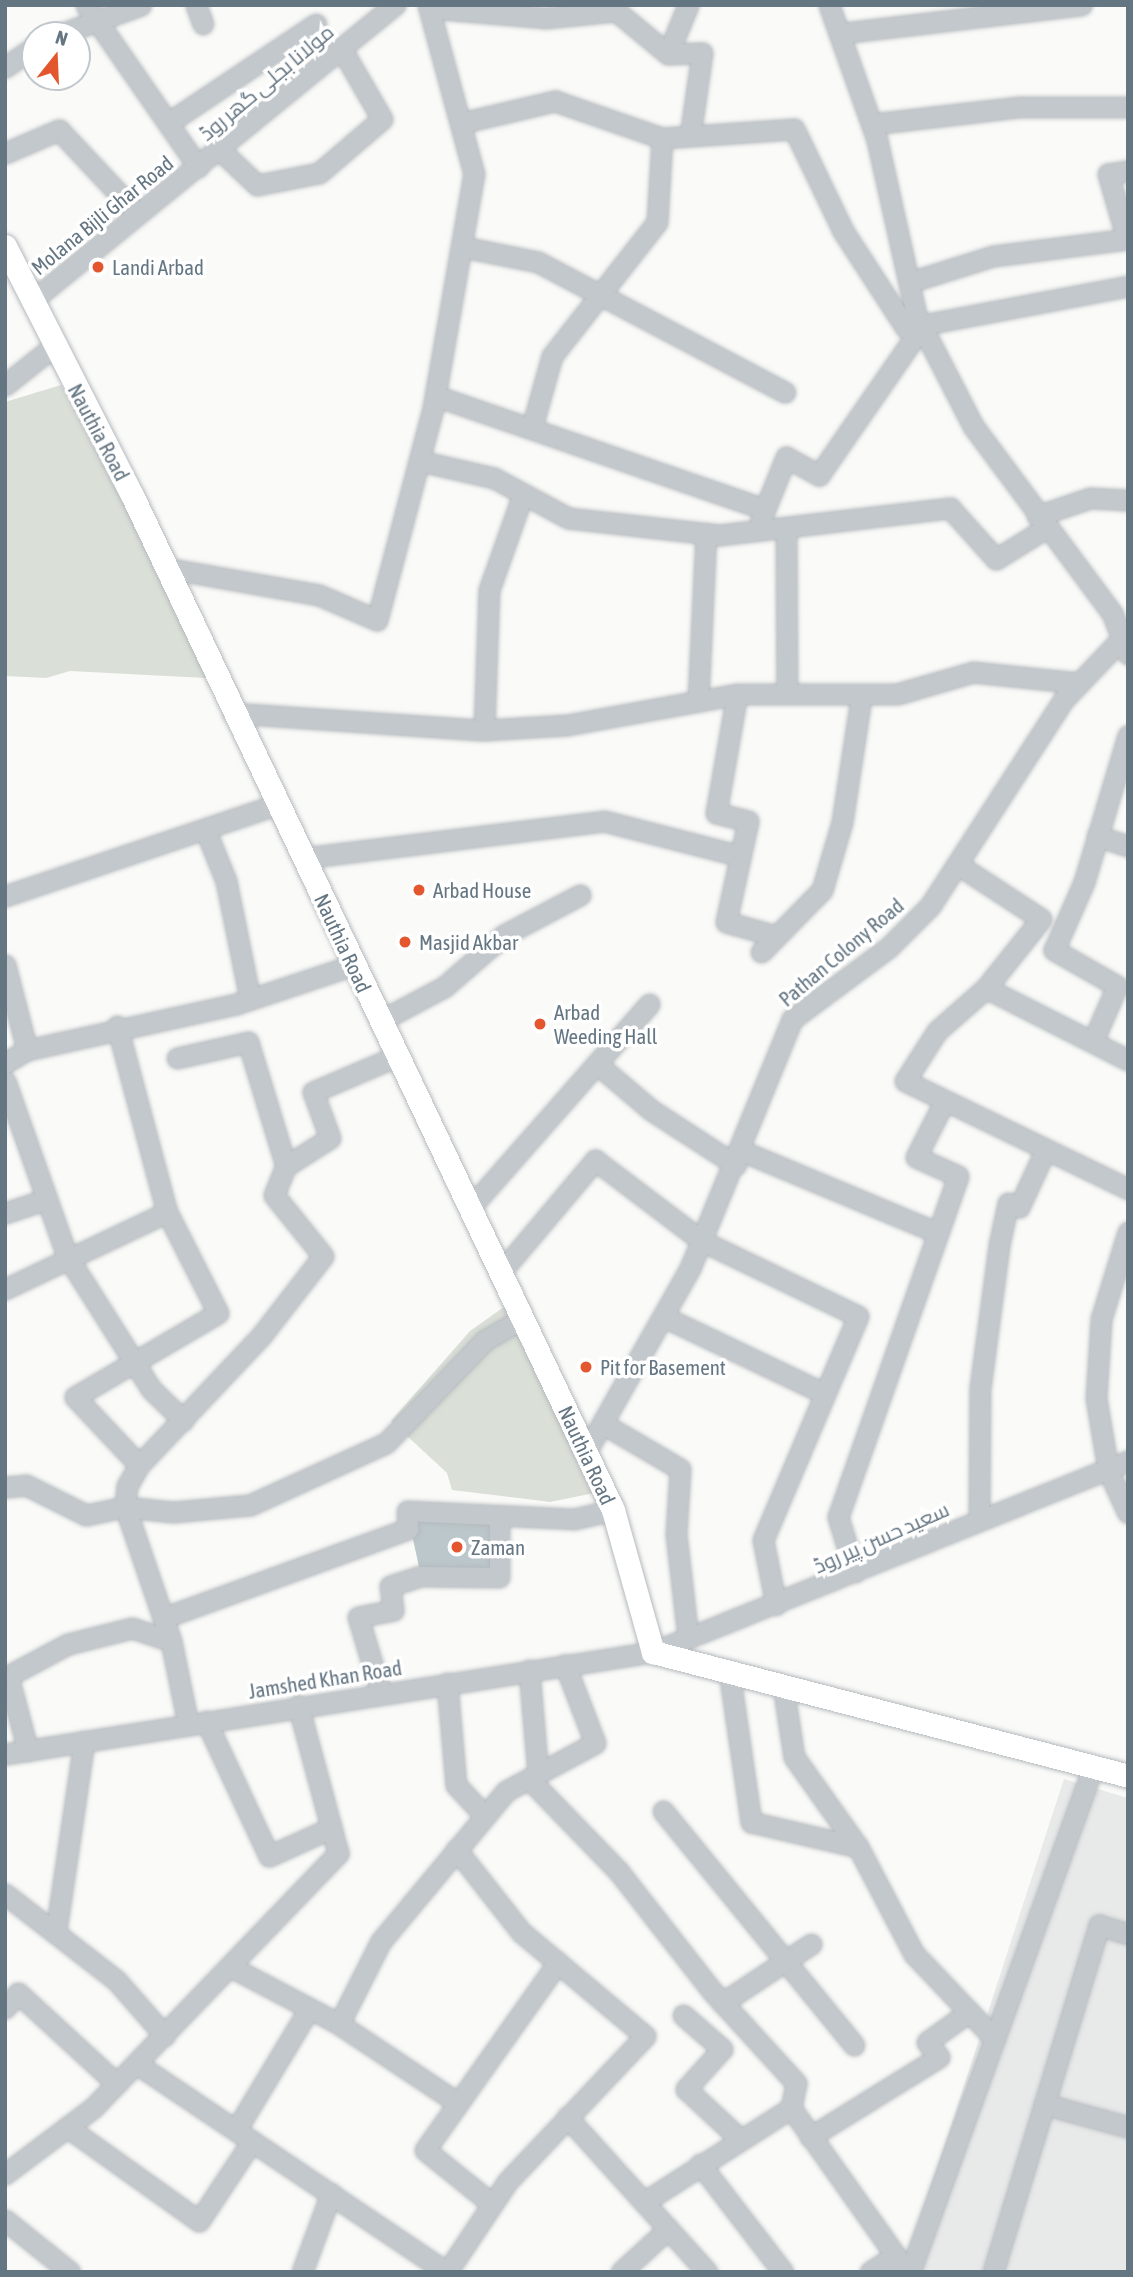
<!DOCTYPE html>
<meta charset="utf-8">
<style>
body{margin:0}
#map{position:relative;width:1133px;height:2277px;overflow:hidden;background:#fafaf8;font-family:"Asap Condensed",Cairo,sans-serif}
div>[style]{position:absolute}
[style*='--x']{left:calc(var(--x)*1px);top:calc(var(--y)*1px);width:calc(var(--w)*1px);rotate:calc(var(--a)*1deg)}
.built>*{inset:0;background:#e8e9e9}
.green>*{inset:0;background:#dadfd7}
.water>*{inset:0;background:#bbc7cb}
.roads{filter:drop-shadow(0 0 2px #b5babe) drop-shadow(0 0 2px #b5babe)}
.minor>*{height:19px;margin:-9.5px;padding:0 9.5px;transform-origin:9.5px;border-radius:9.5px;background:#c3c8cc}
.major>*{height:23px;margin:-11.5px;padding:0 11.5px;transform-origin:11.5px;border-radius:11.5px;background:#fff}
.dots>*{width:19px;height:19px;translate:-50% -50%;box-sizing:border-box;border:4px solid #fff;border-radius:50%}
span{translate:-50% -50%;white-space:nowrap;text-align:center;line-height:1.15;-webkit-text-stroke:7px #fff;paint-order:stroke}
.street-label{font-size:21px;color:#657683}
.poi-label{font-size:21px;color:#657683}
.left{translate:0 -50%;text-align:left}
.frame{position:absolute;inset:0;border:7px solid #657683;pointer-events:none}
.north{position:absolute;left:21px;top:21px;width:70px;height:70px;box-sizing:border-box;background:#fff;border:2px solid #c1c8cd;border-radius:50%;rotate:18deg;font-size:19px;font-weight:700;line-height:28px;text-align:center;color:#657683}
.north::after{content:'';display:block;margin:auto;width:24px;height:32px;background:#e4572e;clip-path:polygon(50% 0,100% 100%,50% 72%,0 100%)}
</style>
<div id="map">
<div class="built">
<i style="clip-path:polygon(1064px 1779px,1128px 1798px,1128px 2272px,903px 2272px)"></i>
</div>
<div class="green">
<i style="clip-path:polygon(61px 385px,105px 462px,206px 678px,70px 671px,46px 678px,5px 676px,5px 402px)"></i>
<i style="clip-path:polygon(508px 1304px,599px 1492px,550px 1502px,452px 1490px,447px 1473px,391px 1421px,470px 1331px)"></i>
</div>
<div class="water">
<i style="clip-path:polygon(406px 1507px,499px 1518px,499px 1577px,421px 1576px)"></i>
</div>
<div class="roads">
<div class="minor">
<i style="--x:86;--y:5;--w:197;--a:55.3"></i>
<i style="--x:196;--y:5;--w:20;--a:70"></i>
<i style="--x:829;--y:5;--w:143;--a:70.4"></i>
<i style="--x:877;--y:140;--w:179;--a:77.4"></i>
<i style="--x:916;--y:315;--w:125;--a:62.8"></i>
<i style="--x:973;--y:426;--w:233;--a:53.4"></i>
<i style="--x:1112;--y:613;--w:44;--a:68.7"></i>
<i style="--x:429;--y:8;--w:116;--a:4.9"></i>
<i style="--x:545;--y:18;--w:71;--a:-5.6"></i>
<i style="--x:616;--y:11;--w:67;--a:39.6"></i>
<i style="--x:668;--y:54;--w:34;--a:-2"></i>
<i style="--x:702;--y:53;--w:84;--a:98.2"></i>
<i style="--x:842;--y:33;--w:241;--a:-6.7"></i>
<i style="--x:58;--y:35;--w:88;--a:-19.9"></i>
<i style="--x:668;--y:54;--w:53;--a:-67.8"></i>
<i style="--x:5;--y:67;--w:36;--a:-34"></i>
<i style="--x:168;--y:123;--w:178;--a:-33.8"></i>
<i style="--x:461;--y:123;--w:97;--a:-13.2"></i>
<i style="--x:555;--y:101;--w:113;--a:19.1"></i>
<i style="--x:662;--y:138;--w:132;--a:-3.9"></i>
<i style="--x:794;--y:129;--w:113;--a:64.3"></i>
<i style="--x:843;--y:231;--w:116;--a:57"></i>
<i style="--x:906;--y:328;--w:226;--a:-10.7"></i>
<i style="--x:872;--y:124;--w:149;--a:-6.6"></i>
<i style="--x:1020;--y:107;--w:108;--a:0"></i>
<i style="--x:220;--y:150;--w:51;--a:43.4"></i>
<i style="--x:257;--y:185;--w:63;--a:-11"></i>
<i style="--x:319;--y:173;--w:83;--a:-40.6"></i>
<i style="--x:382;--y:119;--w:82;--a:-120"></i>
<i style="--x:5;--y:153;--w:59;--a:-23.1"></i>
<i style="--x:59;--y:130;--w:112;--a:46.8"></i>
<i style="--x:463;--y:247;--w:76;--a:11.3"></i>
<i style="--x:538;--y:262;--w:279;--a:27.8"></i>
<i style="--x:910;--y:282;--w:87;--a:-17.4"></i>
<i style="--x:993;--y:256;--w:135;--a:-7.2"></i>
<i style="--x:1127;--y:239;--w:68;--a:-106.3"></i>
<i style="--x:1108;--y:174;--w:20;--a:-9"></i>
<i style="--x:34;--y:299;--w:466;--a:-39.2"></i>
<i style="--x:5;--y:385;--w:63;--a:-38.5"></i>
<i style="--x:436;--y:396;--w:348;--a:19"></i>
<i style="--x:532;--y:427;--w:74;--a:-74.3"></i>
<i style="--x:552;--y:356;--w:170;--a:-51.9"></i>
<i style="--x:657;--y:222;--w:84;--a:-86.6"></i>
<i style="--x:420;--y:461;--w:76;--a:12.9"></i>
<i style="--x:494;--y:478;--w:84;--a:28.4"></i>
<i style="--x:568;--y:518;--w:152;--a:6.4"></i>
<i style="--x:719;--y:535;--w:233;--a:-6.7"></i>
<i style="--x:950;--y:508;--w:69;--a:48"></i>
<i style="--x:996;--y:559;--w:59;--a:-31.8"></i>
<i style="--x:1037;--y:516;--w:56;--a:-18.8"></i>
<i style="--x:1090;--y:498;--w:38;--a:3"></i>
<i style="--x:761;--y:519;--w:67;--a:-68"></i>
<i style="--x:786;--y:457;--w:38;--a:29"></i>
<i style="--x:819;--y:475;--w:181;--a:-55.3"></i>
<i style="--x:786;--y:528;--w:166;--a:89.7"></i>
<i style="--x:166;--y:568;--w:155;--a:10"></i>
<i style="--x:319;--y:595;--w:63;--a:23.3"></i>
<i style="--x:377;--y:620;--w:219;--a:-75.2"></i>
<i style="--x:433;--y:408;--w:238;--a:-80.1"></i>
<i style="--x:474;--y:174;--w:175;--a:-105.2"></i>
<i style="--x:737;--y:694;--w:121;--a:100"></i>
<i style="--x:716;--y:813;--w:33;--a:14"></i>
<i style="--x:748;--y:821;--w:103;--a:102.3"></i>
<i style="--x:726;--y:922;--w:52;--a:15.6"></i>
<i style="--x:698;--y:701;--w:168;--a:-87.3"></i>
<i style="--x:232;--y:713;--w:253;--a:3.9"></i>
<i style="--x:484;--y:730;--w:83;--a:-3.4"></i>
<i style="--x:567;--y:725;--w:173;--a:-10.3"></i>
<i style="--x:737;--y:694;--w:160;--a:0"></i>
<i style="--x:897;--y:694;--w:79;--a:-16.1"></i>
<i style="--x:973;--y:672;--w:107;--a:5.9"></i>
<i style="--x:484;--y:730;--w:140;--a:-88"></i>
<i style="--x:489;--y:590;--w:102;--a:-70.5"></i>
<i style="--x:205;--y:829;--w:56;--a:68"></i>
<i style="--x:226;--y:881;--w:120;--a:78.5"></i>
<i style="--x:1097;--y:836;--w:33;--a:18"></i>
<i style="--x:303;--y:858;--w:303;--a:-7"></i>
<i style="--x:604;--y:821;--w:140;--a:14.4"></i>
<i style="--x:957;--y:864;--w:100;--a:33.2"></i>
<i style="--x:1041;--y:919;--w:88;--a:128.6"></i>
<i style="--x:986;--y:988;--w:159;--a:26.9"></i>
<i style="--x:5;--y:896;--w:286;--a:-18.6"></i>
<i style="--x:761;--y:952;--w:87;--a:-45.5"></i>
<i style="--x:822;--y:890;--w:71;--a:-73.6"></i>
<i style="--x:842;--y:822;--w:125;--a:-81.3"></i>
<i style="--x:5;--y:965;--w:88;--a:75.5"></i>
<i style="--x:986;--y:988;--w:65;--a:138.7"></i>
<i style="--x:937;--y:1031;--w:59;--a:122.6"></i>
<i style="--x:905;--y:1081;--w:248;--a:25.8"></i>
<i style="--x:380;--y:1021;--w:72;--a:-28"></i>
<i style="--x:444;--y:987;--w:79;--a:-40.9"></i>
<i style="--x:504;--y:935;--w:86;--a:-27.8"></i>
<i style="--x:117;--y:1026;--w:193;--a:75"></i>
<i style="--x:167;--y:1212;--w:113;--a:63.2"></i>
<i style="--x:218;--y:1313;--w:166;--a:149.6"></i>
<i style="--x:75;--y:1397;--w:93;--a:46.7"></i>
<i style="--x:1093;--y:1041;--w:60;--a:-66.4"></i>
<i style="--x:1117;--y:986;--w:73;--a:-150.3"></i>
<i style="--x:1054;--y:950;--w:74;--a:-66.2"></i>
<i style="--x:1084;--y:882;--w:153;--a:-73.3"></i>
<i style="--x:177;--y:1058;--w:73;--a:-12.7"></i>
<i style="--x:248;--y:1042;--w:130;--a:73"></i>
<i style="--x:5;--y:1063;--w:26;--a:-31"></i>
<i style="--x:27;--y:1050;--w:214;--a:-12.4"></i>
<i style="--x:236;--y:1004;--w:123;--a:-18.4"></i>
<i style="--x:597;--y:1064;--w:71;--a:40.4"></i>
<i style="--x:651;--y:1110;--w:101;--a:32.9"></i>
<i style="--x:5;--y:1081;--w:186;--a:70.5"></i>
<i style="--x:67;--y:1256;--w:157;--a:57.7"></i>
<i style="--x:151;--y:1389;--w:45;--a:44.1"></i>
<i style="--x:742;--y:1151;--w:212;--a:22.7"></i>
<i style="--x:469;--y:1209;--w:273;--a:-48.7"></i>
<i style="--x:5;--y:1213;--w:44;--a:-18.4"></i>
<i style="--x:1128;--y:1232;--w:91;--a:107.2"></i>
<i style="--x:1101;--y:1319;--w:79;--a:93.6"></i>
<i style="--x:1096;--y:1398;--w:73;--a:80.5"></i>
<i style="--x:1108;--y:1470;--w:47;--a:65.1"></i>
<i style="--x:500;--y:1273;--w:148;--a:-49.9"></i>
<i style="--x:595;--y:1160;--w:134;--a:37.1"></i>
<i style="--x:702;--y:1241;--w:173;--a:25.7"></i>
<i style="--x:858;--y:1316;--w:243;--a:113"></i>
<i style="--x:763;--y:1540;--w:66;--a:78.7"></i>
<i style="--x:5;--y:1289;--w:179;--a:-25.4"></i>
<i style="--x:664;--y:1317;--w:176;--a:25.5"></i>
<i style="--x:605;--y:1425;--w:87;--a:30.4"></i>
<i style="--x:680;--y:1469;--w:65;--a:93.5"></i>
<i style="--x:676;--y:1534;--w:105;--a:83.4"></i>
<i style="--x:586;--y:1452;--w:211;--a:-60.5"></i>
<i style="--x:690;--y:1268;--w:269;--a:-67.7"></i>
<i style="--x:792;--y:1019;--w:119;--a:-36.5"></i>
<i style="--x:888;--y:948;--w:59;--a:-45"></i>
<i style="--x:930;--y:906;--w:247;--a:-57.1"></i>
<i style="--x:1064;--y:699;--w:93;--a:-46.3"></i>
<i style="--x:5;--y:1487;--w:21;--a:-5"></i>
<i style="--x:26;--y:1485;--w:67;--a:26.6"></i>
<i style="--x:86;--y:1515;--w:40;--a:-12"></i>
<i style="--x:125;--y:1507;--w:48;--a:5.9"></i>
<i style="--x:173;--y:1512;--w:77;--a:-5.2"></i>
<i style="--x:250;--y:1505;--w:149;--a:-24.5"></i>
<i style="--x:386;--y:1443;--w:143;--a:-46.1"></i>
<i style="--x:485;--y:1340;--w:43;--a:-29.6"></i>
<i style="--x:979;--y:1519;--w:131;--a:-89.6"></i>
<i style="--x:980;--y:1388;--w:144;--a:-82.4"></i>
<i style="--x:999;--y:1245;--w:43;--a:-77.9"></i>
<i style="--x:1008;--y:1203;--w:12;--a:20"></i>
<i style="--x:1019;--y:1207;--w:62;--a:-65.1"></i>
<i style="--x:855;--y:1572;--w:58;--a:-107.2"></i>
<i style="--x:838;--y:1517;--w:361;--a:-70.6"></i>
<i style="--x:958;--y:1176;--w:46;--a:-155.7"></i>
<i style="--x:916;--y:1157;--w:62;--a:-63"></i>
<i style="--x:163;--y:1618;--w:261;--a:-20"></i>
<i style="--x:408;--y:1529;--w:18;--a:-93"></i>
<i style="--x:407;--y:1511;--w:167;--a:2.7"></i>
<i style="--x:574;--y:1519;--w:40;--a:-13"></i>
<i style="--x:171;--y:1641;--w:142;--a:-108.9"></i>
<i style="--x:125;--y:1507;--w:21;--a:-85"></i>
<i style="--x:127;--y:1486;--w:24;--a:-60"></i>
<i style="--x:139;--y:1465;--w:178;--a:-46.6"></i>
<i style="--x:261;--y:1336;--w:101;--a:-52.2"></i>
<i style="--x:323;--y:1256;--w:78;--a:-128.8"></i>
<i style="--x:274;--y:1195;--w:31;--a:-68"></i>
<i style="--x:286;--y:1166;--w:52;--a:-32.5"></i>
<i style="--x:330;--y:1138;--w:49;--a:-110.3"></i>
<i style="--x:313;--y:1092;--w:91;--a:-23.2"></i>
<i style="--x:529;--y:1670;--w:104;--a:85.1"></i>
<i style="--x:729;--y:1671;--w:153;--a:81.7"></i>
<i style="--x:751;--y:1822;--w:110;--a:13.2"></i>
<i style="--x:447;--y:1683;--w:102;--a:85"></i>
<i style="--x:456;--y:1785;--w:42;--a:46.9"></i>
<i style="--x:783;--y:1686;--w:72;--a:81.2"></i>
<i style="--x:794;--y:1757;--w:110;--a:54.6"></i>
<i style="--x:858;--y:1847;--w:121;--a:62.4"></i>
<i style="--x:914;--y:1954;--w:117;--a:46.4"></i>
<i style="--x:381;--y:1693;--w:79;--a:-106.8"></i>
<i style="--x:358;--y:1617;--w:36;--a:-11"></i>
<i style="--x:393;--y:1610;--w:24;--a:-97"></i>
<i style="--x:390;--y:1586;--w:33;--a:-18"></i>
<i style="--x:421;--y:1576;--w:78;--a:0.7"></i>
<i style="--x:499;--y:1577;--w:59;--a:-90"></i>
<i style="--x:206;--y:1721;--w:149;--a:65"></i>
<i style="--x:269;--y:1856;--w:68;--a:-24.3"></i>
<i style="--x:28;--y:1751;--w:78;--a:-104.9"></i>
<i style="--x:8;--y:1676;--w:68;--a:-28.1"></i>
<i style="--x:68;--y:1644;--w:66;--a:-14"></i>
<i style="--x:132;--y:1628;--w:41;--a:18.4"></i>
<i style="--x:171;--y:1641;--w:85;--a:78.4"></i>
<i style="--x:5;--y:1754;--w:656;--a:-8.95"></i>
<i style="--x:653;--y:1652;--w:512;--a:-21.91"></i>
<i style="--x:529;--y:1779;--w:129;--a:45.9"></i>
<i style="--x:619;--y:1872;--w:151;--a:52"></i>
<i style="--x:712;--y:1991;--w:125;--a:47.6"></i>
<i style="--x:796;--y:2083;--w:25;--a:101"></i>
<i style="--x:791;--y:2108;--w:201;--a:54.7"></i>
<i style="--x:663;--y:1811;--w:302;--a:50.8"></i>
<i style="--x:5;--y:1894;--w:140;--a:37.8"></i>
<i style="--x:116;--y:1980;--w:74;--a:48.8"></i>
<i style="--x:56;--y:1931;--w:192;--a:-81.6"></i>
<i style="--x:233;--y:1968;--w:120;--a:27.8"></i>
<i style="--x:339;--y:2024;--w:143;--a:33.6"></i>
<i style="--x:722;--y:2003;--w:107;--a:-33.5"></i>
<i style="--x:5;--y:2008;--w:20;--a:-49"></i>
<i style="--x:18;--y:1993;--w:134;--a:42.6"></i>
<i style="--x:683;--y:2015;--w:52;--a:41.1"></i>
<i style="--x:722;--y:2049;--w:54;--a:132"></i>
<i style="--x:686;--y:2089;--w:72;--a:42.8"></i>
<i style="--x:339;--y:2024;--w:93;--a:-63.2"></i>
<i style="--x:381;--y:1941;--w:195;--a:-50.2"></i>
<i style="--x:506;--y:1791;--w:101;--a:-28.3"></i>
<i style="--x:595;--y:1743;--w:84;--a:-111"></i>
<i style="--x:137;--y:2064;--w:373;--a:33.9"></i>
<i style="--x:447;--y:2272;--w:108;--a:-56.3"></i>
<i style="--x:507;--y:2182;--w:201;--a:-46.6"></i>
<i style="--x:645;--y:2036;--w:162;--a:-140"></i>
<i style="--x:521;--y:1932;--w:105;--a:-128.1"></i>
<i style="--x:1044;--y:2104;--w:87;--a:15.3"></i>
<i style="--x:567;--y:2117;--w:209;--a:47.9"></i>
<i style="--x:67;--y:2127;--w:162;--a:35.5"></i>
<i style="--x:199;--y:2221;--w:96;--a:-56.5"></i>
<i style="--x:236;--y:2130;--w:141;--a:-58.9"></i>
<i style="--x:810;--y:2137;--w:152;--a:-31.8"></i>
<i style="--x:939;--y:2057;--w:19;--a:-129"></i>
<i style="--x:927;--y:2042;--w:52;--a:-35.5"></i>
<i style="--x:700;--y:2164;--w:136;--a:52.5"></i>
<i style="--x:5;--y:2174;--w:110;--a:-36.9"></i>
<i style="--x:93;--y:2108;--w:354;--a:-46.1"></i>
<i style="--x:338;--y:1853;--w:153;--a:-105.1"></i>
<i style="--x:644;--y:2202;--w:174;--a:-32.6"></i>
<i style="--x:492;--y:2204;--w:86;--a:-141.1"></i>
<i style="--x:425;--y:2150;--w:230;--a:-54.7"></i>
<i style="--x:5;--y:2220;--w:83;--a:38.7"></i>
<i style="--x:302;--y:2272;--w:84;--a:-69.8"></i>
<i style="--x:621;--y:2272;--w:64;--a:-42.5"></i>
<i style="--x:870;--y:2272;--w:30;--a:-33"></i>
<i style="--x:910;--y:2272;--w:537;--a:-70.08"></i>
<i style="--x:993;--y:2272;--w:363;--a:-73"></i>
<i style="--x:1099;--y:1925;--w:30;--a:17"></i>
</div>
<div class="major">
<i style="--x:5;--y:246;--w:280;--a:63"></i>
<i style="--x:132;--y:495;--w:1123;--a:64.64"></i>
<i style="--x:613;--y:1510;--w:148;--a:74.3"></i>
<i style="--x:653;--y:1652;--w:491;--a:14.6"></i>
</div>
</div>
<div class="dots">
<i style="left:98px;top:267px;background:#e4572e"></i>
<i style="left:419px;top:890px;background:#e4572e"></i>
<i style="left:405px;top:942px;background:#e4572e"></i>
<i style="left:540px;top:1024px;background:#e4572e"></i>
<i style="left:586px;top:1367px;background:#e4572e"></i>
<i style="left:457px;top:1547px;background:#e4572e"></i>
</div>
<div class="street-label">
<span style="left:266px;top:82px;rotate:-40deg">مولانا بجلی گھر روڈ</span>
<span style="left:102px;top:215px;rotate:-39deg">Molana Bijli Ghar Road</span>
<span style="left:99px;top:432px;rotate:62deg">Nauthia Road</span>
<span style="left:343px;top:943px;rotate:65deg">Nauthia Road</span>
<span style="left:841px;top:952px;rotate:-40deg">Pathan Colony Road</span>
<span style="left:587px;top:1455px;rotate:65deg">Nauthia Road</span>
<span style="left:881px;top:1537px;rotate:-24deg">سعید حسن پیر روڈ</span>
<span style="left:325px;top:1679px;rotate:-9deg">Jamshed Khan Road</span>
</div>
<div class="poi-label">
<span class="left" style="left:112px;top:267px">Landi Arbad</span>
<span class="left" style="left:433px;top:890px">Arbad House</span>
<span class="left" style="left:419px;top:942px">Masjid Akbar</span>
<span class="left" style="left:554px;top:1024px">Arbad<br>Weeding Hall</span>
<span class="left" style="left:600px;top:1367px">Pit for Basement</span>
<span class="left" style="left:471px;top:1547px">Zaman</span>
</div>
<div class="frame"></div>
<div class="north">N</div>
</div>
